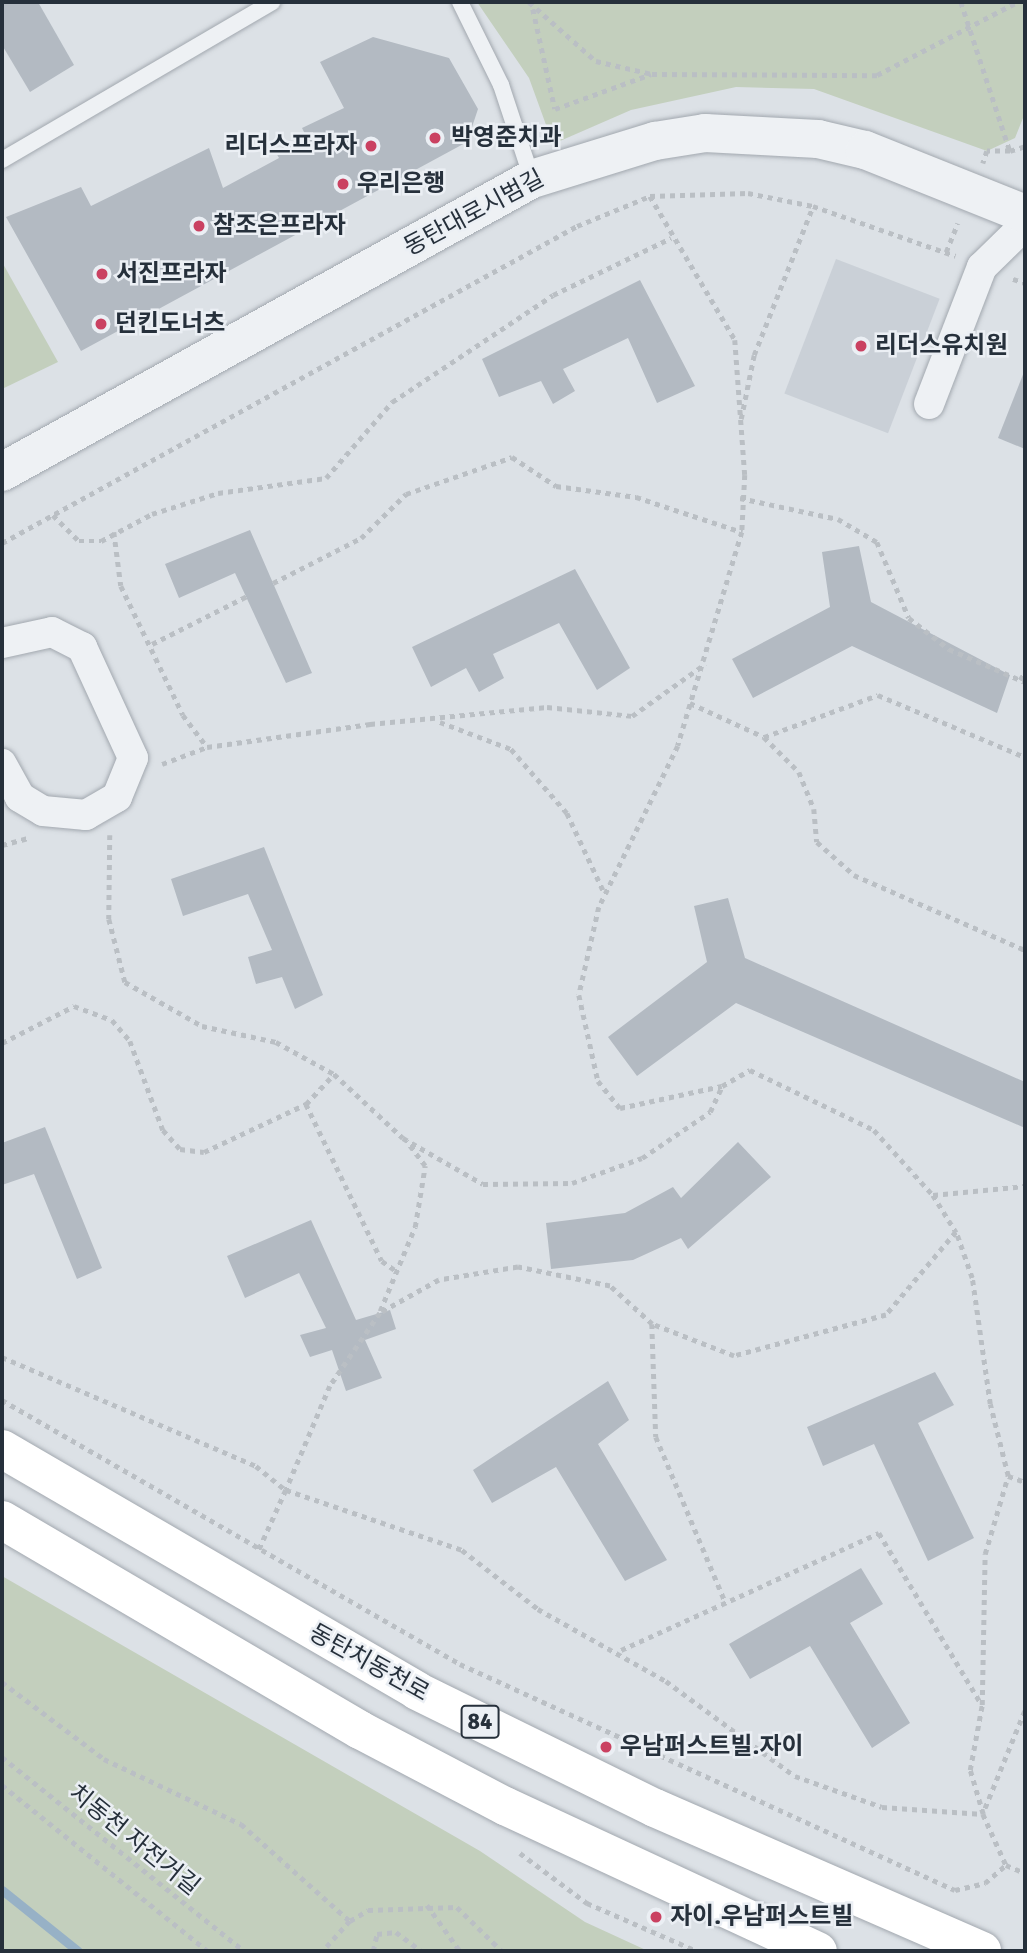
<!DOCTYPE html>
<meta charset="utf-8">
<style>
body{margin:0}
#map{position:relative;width:1027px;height:1953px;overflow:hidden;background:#dce1e6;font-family:Signika,"Noto Sans KR",sans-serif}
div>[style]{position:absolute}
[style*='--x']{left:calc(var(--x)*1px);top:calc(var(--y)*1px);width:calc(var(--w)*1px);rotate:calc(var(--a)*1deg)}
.built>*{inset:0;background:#cad0d7;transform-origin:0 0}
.green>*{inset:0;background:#c3cfbd}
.stream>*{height:9px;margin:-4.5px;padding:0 4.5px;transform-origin:4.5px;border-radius:4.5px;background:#97b1c6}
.building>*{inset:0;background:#b3bac2}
.path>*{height:4.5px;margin-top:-2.25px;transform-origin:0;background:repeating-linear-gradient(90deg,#babfc4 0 5px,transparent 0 10px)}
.roads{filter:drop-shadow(0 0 2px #a2a8af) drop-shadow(0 0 2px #a2a8af)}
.service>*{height:16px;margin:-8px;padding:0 8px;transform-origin:8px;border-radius:8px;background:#eef1f4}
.minor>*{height:30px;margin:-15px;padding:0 15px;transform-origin:15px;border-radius:15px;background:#eef1f4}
.tertiary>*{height:38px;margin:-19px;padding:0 19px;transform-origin:19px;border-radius:19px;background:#eef1f4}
.primary>*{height:38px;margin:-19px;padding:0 19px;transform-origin:19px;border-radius:19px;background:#fff}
.dots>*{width:19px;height:19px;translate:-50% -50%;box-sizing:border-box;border:4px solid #ebeff4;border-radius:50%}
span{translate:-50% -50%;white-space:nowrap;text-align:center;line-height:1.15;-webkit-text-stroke:5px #ebeff4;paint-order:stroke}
.shield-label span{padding:2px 5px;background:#ebeff4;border:2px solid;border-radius:5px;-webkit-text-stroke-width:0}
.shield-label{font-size:23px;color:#26303b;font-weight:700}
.poi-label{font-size:24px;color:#26303b;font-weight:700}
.left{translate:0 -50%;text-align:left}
.right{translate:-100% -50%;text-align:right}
.street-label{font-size:24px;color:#26303b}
.frame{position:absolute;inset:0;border:4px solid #26303b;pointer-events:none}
</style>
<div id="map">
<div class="built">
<i style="left:836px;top:259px;width:111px;height:144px;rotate:21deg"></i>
</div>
<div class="green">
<i style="clip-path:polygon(477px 2px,1025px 2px,1025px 113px,1015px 138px,987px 151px,814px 89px,736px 87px,631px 110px,553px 144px,529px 78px)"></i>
<i style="clip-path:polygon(2px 262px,58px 362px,2px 389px)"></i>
<i style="clip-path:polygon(2px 1576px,480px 1851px,585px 1922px,648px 1951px,2px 1951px)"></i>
</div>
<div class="stream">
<i style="--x:2;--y:1890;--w:97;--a:38.8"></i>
</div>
<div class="building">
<i style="clip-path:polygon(2px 2px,38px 2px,74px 65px,30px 92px,2px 45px)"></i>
<i style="clip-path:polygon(373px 37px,449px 58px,478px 109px,467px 142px,81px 351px,6px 217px,81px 187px,91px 206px,209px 148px,223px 188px,279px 158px,275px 151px,306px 136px,302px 128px,344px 108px,320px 62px)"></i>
<i style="clip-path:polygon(640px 280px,695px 386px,657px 403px,628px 338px,563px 369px,575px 391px,553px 404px,541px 381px,499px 397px,482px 359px)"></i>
<i style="clip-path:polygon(1024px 372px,1025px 372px,1025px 449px,998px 438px)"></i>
<i style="clip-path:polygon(250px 530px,312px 673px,286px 683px,235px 573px,179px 598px,165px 564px)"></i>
<i style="clip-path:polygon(859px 546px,871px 602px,1010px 675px,997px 713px,852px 646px,753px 698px,732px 659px,830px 607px,822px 552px)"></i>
<i style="clip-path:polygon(575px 569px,630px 668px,597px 690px,559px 623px,493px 654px,504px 678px,479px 692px,466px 668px,431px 687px,412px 647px)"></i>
<i style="clip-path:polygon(264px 847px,323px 995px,295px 1009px,282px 977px,256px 984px,248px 957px,272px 950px,248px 894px,183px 916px,171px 879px)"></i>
<i style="clip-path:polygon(728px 898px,745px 958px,1025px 1082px,1025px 1128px,736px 1003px,637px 1076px,608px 1037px,707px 962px,694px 906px)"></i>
<i style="clip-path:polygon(45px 1127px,102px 1268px,77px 1279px,34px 1174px,2px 1185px,2px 1143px)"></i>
<i style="clip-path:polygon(738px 1142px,771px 1177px,688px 1249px,681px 1238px,633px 1260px,551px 1269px,546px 1223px,625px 1213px,673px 1187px,681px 1198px)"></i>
<i style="clip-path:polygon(311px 1220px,356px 1320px,390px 1310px,396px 1329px,365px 1340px,382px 1378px,346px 1391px,332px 1350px,310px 1357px,300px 1335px,326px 1328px,299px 1273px,245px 1298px,227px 1256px)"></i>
<i style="clip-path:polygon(935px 1372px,954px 1405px,918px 1423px,974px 1538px,928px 1561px,874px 1444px,823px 1466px,807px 1427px)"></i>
<i style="clip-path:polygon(608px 1381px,629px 1420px,598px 1444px,667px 1560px,625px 1581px,556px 1467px,492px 1503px,473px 1470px)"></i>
<i style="clip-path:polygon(861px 1568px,883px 1604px,850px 1623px,910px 1723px,872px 1748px,810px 1646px,750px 1679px,729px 1644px)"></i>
</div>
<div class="path">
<i style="--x:529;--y:2;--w:89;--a:41.4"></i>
<i style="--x:596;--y:61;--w:57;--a:13.1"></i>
<i style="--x:652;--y:74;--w:225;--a:0.3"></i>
<i style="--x:877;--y:75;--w:158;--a:-27.5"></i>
<i style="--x:961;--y:2;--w:157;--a:71.8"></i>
<i style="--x:1010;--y:151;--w:23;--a:180"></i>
<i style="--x:987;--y:151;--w:13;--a:108"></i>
<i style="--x:533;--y:9;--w:102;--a:77.6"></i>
<i style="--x:555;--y:109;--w:102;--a:-20"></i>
<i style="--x:1010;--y:151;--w:16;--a:-18"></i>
<i style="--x:650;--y:196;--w:167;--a:59.4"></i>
<i style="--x:735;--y:340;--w:135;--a:85.8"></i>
<i style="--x:745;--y:475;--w:57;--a:93"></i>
<i style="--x:742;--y:532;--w:223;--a:106.7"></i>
<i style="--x:678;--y:746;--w:179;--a:116.1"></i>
<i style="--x:599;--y:907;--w:90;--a:102.8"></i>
<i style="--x:579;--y:995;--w:88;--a:77.5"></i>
<i style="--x:598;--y:1081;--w:35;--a:51"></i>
<i style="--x:620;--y:1108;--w:104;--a:-12.2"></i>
<i style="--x:722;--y:1086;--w:32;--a:-30"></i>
<i style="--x:750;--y:1070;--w:138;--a:25.8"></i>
<i style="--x:874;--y:1130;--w:88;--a:47.8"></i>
<i style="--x:933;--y:1195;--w:44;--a:58.1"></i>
<i style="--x:956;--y:1232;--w:109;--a:130.1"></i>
<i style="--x:886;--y:1315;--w:157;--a:164.9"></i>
<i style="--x:734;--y:1356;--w:88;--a:-158.7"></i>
<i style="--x:652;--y:1324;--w:57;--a:-137.9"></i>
<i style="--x:610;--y:1286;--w:94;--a:-168.3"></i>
<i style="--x:518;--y:1267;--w:80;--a:170.7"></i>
<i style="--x:439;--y:1280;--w:68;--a:150.8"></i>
<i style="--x:380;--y:1313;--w:88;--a:124.4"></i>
<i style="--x:330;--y:1386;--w:113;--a:112.9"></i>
<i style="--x:286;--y:1490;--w:186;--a:18.8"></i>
<i style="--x:462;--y:1550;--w:96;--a:37.8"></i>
<i style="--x:538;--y:1609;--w:147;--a:29.4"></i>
<i style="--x:666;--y:1681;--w:160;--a:36.4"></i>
<i style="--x:795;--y:1776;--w:92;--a:19.6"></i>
<i style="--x:882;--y:1807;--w:101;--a:4"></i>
<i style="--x:983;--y:1814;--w:46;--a:-106.5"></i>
<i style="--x:970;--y:1770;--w:66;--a:-79.5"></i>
<i style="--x:982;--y:1705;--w:151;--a:-88.9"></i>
<i style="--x:985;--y:1554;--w:81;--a:-73.6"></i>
<i style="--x:1008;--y:1476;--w:74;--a:-104"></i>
<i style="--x:990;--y:1404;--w:127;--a:-98.1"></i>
<i style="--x:972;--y:1278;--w:49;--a:-109.2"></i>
<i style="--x:946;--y:252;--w:31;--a:-68"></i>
<i style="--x:1013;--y:279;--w:13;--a:18"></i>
<i style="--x:741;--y:419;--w:65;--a:-78.5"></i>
<i style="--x:754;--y:355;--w:160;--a:-68.4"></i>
<i style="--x:740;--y:498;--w:100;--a:12.1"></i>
<i style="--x:838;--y:519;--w:45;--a:30.5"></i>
<i style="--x:877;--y:542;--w:82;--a:67.2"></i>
<i style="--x:909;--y:618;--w:51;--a:37.8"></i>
<i style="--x:949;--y:649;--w:83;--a:23.5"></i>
<i style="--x:53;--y:515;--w:37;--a:45"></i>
<i style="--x:79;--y:541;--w:22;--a:0"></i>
<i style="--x:101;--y:541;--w:58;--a:-27.9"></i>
<i style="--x:152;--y:514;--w:69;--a:-17.7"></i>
<i style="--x:218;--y:493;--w:109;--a:-7.9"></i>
<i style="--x:326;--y:478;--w:101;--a:-49"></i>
<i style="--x:392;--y:402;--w:193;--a:-33.6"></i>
<i style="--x:553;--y:295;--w:131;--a:-25.8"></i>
<i style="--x:114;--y:532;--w:54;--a:82.6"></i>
<i style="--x:121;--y:586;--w:143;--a:64.3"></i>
<i style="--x:183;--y:715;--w:40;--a:53"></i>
<i style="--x:2;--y:543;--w:657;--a:-28.87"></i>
<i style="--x:577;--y:226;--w:79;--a:-22.3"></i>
<i style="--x:650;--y:196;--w:98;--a:-1.8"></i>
<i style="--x:748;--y:193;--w:66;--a:11.3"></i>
<i style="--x:813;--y:206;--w:151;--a:19.3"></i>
<i style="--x:273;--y:583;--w:99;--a:-27.1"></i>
<i style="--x:361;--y:538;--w:63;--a:-44.4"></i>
<i style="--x:406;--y:494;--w:112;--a:-19.2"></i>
<i style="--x:512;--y:457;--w:53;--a:33.4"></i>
<i style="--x:556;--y:486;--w:81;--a:7.8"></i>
<i style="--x:636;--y:497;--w:112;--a:18.3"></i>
<i style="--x:152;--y:644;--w:106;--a:-26.8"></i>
<i style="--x:1020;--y:680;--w:9;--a:-58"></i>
<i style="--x:690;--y:703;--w:81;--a:24.7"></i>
<i style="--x:764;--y:737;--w:49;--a:45"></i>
<i style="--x:799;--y:772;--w:40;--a:68"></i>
<i style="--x:814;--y:809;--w:33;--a:85"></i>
<i style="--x:817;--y:842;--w:50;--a:41.7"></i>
<i style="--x:854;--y:875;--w:187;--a:23.7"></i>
<i style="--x:440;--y:722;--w:76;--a:20.8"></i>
<i style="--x:511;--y:749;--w:85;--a:48.8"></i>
<i style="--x:567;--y:813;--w:85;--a:64.9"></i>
<i style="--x:764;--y:737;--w:121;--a:-20.2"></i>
<i style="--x:878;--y:695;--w:160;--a:22.9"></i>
<i style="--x:162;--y:764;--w:48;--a:-20.7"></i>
<i style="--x:207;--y:747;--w:165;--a:-8"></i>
<i style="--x:370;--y:724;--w:178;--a:-5.5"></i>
<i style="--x:547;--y:707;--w:85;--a:6"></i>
<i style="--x:632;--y:716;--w:90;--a:-35.5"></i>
<i style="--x:110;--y:835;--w:84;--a:90.7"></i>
<i style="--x:109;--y:919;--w:65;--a:75.7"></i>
<i style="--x:125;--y:982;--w:89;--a:29.7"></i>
<i style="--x:202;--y:1026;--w:76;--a:12.2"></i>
<i style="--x:276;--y:1042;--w:66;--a:28.9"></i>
<i style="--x:334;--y:1074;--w:94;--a:42.8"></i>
<i style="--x:403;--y:1138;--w:92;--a:29.9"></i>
<i style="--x:483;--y:1184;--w:89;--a:-0.6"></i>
<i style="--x:572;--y:1183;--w:74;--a:-19.7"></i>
<i style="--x:642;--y:1158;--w:82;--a:-34.1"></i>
<i style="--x:710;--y:1112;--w:29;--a:-65"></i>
<i style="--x:2;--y:845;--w:28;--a:-15"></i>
<i style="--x:2;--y:1043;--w:81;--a:-27.2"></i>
<i style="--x:74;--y:1006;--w:40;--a:20.2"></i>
<i style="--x:112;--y:1020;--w:28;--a:49"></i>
<i style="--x:130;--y:1041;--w:95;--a:69.7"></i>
<i style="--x:163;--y:1130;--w:25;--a:48"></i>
<i style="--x:180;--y:1149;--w:24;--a:7"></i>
<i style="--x:204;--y:1152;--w:113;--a:-25.2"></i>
<i style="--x:306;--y:1104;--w:41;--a:-47"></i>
<i style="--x:306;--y:1104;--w:174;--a:64.2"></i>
<i style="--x:382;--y:1261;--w:19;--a:35"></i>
<i style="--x:933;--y:1195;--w:92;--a:-5.6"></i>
<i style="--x:380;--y:1311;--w:91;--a:-67.4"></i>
<i style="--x:415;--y:1227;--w:62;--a:-80.7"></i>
<i style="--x:425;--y:1166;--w:31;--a:-127"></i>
<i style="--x:652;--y:1324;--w:113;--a:88"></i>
<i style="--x:656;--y:1437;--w:178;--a:67.2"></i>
<i style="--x:2;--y:1357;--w:276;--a:23.2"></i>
<i style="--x:256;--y:1466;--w:38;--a:39"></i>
<i style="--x:286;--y:1490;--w:68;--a:114.3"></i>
<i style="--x:2;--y:1400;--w:529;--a:29.96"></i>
<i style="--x:460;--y:1664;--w:544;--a:24.54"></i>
<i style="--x:955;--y:1890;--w:31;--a:-13"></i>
<i style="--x:985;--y:1883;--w:28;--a:-41"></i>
<i style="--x:1008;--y:1476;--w:18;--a:19"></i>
<i style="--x:621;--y:1650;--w:283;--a:-24.4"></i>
<i style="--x:879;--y:1533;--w:200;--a:59.1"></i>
<i style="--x:2;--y:1682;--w:128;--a:37"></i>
<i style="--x:104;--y:1759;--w:152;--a:25.4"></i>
<i style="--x:241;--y:1824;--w:146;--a:41.7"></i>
<i style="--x:350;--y:1921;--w:40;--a:132"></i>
<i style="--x:1025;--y:1711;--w:111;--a:112.2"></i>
<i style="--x:983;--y:1814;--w:56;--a:65.7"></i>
<i style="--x:1006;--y:1865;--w:21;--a:23"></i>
<i style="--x:2;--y:1757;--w:310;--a:38.7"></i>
<i style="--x:2;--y:1785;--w:265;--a:38.9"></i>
<i style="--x:520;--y:1853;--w:84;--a:36.7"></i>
<i style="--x:587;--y:1903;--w:120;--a:23.6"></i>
<i style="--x:427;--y:1905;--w:57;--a:54.3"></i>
<i style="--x:350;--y:1921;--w:21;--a:-31"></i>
<i style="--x:368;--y:1910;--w:89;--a:-1.9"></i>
<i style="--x:457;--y:1907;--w:63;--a:44.4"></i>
<i style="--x:373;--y:1951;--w:17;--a:-77"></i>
<i style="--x:377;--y:1934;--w:19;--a:-6"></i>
<i style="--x:396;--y:1932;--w:31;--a:37"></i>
</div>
<div class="roads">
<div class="service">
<i style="--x:460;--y:2;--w:93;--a:63.7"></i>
<i style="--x:501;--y:85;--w:99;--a:71.7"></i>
<i style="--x:2;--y:160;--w:313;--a:-30.3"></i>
</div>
<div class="minor">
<i style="--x:929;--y:404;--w:147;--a:-68.9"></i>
<i style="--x:982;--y:267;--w:60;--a:-44.3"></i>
<i style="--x:2;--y:643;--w:51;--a:-12.4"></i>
<i style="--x:52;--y:632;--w:34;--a:27"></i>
<i style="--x:82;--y:647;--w:122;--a:65.3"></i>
<i style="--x:133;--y:758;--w:42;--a:112.3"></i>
<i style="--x:117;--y:797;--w:36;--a:150"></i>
<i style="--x:86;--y:815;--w:43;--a:-174.7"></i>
<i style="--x:43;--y:811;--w:27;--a:-149"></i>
<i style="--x:20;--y:797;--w:38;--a:-119"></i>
</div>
<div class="tertiary">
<i style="--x:2;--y:472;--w:606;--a:-28.94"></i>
<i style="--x:532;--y:179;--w:129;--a:-17.2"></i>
<i style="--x:655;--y:141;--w:51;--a:-9.1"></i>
<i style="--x:705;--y:133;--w:113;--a:3"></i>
<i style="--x:818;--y:139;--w:48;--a:13.2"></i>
<i style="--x:865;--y:150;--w:172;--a:21.8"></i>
</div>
<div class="primary">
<i style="--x:2;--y:1449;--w:480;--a:30.2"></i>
<i style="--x:417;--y:1691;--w:265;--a:26.2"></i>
<i style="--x:655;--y:1808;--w:357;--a:23.6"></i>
<i style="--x:2;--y:1520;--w:415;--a:30.4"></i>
<i style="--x:360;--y:1730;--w:164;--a:27.7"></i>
<i style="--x:505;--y:1806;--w:345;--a:24.9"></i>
</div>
</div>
<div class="dots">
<i style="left:435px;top:138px;background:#ca4161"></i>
<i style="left:371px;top:146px;background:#ca4161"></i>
<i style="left:343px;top:184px;background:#ca4161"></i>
<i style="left:199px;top:226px;background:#ca4161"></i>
<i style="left:102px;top:274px;background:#ca4161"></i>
<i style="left:101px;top:324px;background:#ca4161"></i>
<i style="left:861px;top:346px;background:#ca4161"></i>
<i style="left:606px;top:1747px;background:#ca4161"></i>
<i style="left:656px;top:1917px;background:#ca4161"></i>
</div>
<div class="shield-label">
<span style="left:480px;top:1722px">84</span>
</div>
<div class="poi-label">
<span class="left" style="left:451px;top:138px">박영준치과</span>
<span class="right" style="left:357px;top:146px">리더스프라자</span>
<span class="left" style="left:357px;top:184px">우리은행</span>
<span class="left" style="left:213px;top:226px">참조은프라자</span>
<span class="left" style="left:116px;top:274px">서진프라자</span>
<span class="left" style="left:115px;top:324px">던킨도너츠</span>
<span class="left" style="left:875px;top:346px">리더스유치원</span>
<span class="left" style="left:620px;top:1747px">우남퍼스트빌.자이</span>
<span class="left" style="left:670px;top:1917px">자이.우남퍼스트빌</span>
</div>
<div class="street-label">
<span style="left:474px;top:213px;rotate:-28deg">동탄대로시범길</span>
<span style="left:369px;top:1663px;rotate:29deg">동탄치동천로</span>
<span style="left:134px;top:1840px;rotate:39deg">치동천 자전거길</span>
</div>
<div class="frame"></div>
</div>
